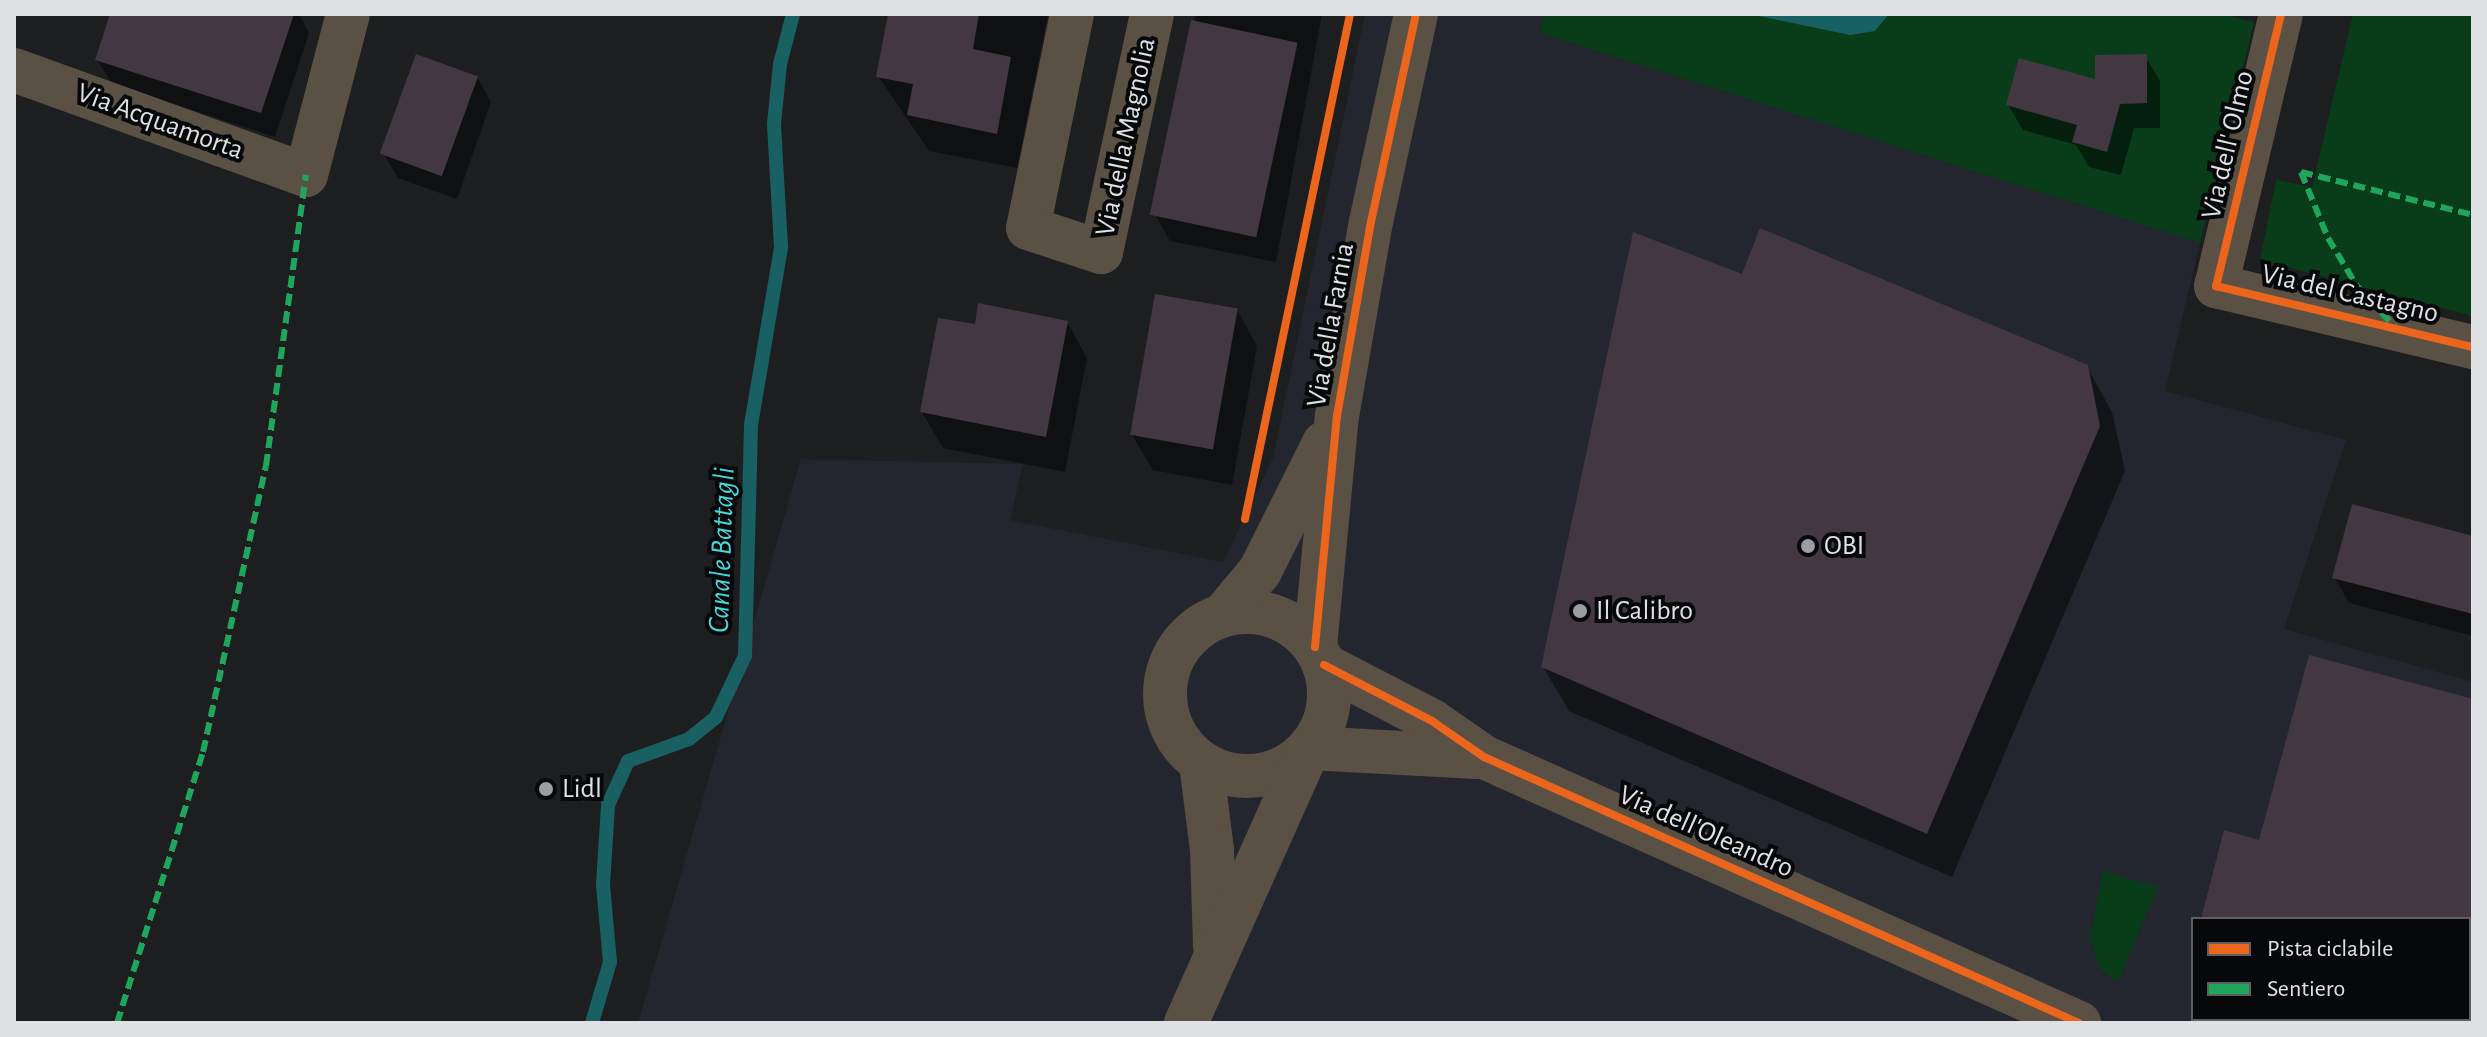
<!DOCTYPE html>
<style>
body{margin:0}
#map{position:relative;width:2487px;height:1037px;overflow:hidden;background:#1d1e20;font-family:"Alegreya Sans",sans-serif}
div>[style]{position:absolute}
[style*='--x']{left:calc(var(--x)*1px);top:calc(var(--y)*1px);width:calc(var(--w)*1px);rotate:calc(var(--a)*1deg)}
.built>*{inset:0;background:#23262e}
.green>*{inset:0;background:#093c19}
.water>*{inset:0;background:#186062}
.shadow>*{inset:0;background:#0007}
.stream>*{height:14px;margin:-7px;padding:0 7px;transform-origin:7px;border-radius:7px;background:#186062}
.building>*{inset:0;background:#433842;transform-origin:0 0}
.street>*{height:44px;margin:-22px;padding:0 22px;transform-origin:22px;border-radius:22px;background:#5a5144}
.street>.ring{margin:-22px;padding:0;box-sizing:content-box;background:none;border:44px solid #5a5144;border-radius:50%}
.quiet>*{height:6px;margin-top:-3px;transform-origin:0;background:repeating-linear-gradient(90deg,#20a55d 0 12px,transparent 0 18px)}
.cycleway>*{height:8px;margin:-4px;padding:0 4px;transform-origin:4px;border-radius:4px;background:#eb651d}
.dots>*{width:22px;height:22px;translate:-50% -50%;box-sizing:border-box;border:4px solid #070809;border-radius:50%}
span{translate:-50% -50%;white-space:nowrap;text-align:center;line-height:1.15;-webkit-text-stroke:8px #070809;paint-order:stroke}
.street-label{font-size:28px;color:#e0e1e4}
.poi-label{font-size:28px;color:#e0e1e4}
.left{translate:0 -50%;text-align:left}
.water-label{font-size:30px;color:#47d8da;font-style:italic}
.frame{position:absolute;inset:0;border:16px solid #e0e1e4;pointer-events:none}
.legend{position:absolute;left:2191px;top:917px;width:280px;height:104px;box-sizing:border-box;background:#070809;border:2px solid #5e5f61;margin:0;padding:10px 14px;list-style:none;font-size:24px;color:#e0e1e4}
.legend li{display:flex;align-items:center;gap:16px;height:40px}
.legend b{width:40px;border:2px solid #5e5f61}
</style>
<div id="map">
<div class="built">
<i style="clip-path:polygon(evenodd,1365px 14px,1544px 14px,1540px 33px,2200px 243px,2165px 391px,2346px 440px,2284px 629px,2473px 682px,2473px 1023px,638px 1023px,801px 459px,1023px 464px,1010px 520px,1223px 562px,1273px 458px,1365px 14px,2193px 919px,2469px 919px,2469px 1019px,2193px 1019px,2193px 919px)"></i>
</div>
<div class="green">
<i style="clip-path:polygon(1544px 14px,2221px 14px,2254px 22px,2200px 243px,1540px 33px)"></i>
<i style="clip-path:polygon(2353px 14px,2473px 14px,2473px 316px,2260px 260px,2276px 180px,2312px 187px)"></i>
<i style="clip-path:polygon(2103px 871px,2158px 887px,2118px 982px,2101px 970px,2090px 938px)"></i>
</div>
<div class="water">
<i style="clip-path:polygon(1749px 14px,1889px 14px,1875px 31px,1850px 35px)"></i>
</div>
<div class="shadow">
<i style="clip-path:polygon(112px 14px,299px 14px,309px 33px,275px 137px,112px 84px,97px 60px)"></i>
<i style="clip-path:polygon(890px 14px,1048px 14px,1017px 168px,929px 151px,878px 76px)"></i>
<i style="clip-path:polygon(1196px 14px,1322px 14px,1276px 262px,1170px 241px,1156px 216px)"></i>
<i style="clip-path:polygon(2145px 56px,2160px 81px,2160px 128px,2134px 128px,2121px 175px,2089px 167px,2076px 145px,2023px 130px,2008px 105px,2097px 82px)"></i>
<i style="clip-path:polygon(477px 77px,491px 102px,457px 199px,398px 178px,383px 153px)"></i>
<i style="clip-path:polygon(1237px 310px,1257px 346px,1232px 485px,1153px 470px,1132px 435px)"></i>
<i style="clip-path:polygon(1067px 322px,1087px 358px,1065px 472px,943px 448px,922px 412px,976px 326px)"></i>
<i style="clip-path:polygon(2087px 367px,2112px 412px,2125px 471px,1952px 877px,1569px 711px,1543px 667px)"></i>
<i style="clip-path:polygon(2473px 544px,2473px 636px,2349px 603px,2335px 578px)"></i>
<i style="clip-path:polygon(2473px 701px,2473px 1023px,2422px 1019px,2469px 1019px,2469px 919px,2203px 919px,2261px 842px)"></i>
</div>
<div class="stream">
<i style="--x:592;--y:1023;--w:64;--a:-73.6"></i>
<i style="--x:610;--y:962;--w:77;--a:-95.2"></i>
<i style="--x:603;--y:885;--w:80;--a:-86.4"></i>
<i style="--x:608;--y:805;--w:48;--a:-65.6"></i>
<i style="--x:628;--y:761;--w:65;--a:-19.8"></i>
<i style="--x:689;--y:739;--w:35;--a:-39"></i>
<i style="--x:716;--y:717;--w:68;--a:-64.6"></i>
<i style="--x:745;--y:656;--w:231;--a:-88.5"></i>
<i style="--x:751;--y:425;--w:181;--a:-80.4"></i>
<i style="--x:781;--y:247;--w:123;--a:-93.3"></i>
<i style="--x:774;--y:124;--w:60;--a:-84.3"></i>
<i style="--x:780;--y:64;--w:52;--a:-75.4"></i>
</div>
<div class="building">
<i style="clip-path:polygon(110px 14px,294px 14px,261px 113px,95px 60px)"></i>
<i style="clip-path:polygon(888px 14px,979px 14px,973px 49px,1011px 57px,997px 134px,907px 115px,913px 84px,876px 77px)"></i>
<i style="left:1191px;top:20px;width:109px;height:199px;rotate:12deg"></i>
<i style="left:416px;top:54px;width:66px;height:106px;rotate:20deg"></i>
<i style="clip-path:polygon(2147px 54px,2147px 103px,2120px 104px,2107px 152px,2072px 142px,2077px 125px,2006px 105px,2019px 58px,2095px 79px,2095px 55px)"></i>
<i style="clip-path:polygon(1760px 228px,2088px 365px,2100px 426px,1927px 834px,1541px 667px,1633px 232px,1742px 274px)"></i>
<i style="left:1155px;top:294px;width:84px;height:143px;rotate:10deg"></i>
<i style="clip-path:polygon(978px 303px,1068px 321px,1046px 437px,920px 412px,938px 318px,975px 324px)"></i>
<i style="clip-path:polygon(2352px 504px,2473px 536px,2473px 614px,2332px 578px)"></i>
<i style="clip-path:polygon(2309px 655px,2473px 699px,2473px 919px,2201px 919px,2224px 830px,2259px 840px)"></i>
</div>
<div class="street">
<i style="--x:1072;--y:14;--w:218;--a:101.6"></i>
<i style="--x:1028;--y:228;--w:77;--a:18.2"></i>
<i style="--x:1101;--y:252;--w:243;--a:-77.9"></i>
<i style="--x:2281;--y:14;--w:280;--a:103.4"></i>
<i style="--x:2216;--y:286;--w:264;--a:13.4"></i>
<i style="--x:14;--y:70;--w:310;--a:19.8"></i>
<i style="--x:306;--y:175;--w:166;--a:-75.4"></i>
<i class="ring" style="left:1165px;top:612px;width:120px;height:120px"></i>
<i style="--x:1224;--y:614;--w:56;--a:-50.1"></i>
<i style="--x:1260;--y:571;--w:143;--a:-63.4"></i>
<i style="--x:1315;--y:647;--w:232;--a:-84.6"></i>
<i style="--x:1337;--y:416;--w:197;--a:-80.1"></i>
<i style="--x:1371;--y:222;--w:213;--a:-77.8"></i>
<i style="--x:1324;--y:665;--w:122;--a:27.4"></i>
<i style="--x:1432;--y:721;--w:63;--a:34.7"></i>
<i style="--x:1484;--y:757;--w:652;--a:24.09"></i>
<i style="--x:1201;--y:763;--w:88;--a:82.8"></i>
<i style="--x:1212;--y:850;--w:96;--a:88.2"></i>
<i style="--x:1186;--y:1023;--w:301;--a:-65.9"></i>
<i style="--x:1309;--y:748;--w:168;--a:3.1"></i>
</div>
<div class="quiet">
<i style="--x:2301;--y:172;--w:71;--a:67.8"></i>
<i style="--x:2328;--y:238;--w:56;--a:58.9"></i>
<i style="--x:2357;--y:286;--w:56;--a:47.2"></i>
<i style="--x:2301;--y:172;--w:177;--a:14"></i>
<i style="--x:117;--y:1023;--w:284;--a:-72.4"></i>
<i style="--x:203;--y:752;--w:293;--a:-77.6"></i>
<i style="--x:266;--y:466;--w:294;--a:-82.2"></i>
</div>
<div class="cycleway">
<i style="--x:2281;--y:14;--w:280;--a:103.4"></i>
<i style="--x:2216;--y:286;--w:264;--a:13.4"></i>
<i style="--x:1245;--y:519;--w:516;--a:-78.25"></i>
<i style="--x:1315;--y:647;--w:232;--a:-84.6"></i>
<i style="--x:1337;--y:416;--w:197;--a:-80.1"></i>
<i style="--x:1371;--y:222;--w:213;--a:-77.8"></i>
<i style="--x:1324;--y:665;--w:122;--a:27.4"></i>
<i style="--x:1432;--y:721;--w:63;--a:34.7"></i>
<i style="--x:1484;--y:757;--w:652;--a:24.09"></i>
</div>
<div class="dots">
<i style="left:1808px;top:546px;background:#9c9d9f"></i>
<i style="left:1580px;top:611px;background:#9c9d9f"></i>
<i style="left:546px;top:789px;background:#9c9d9f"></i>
</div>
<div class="street-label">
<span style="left:160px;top:122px;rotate:20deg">Via Acquamorta</span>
<span style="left:1126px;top:137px;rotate:-78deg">Via della Magnolia</span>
<span style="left:2228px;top:145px;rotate:-77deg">Via dell' Olmo</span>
<span style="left:2350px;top:294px;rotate:13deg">Via del Castagno</span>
<span style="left:1331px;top:325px;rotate:-80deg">Via della Farnia</span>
<span style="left:1706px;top:832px;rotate:24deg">Via dell'Oleandro</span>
</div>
<div class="poi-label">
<span class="left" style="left:1824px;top:546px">OBI</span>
<span class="left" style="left:1596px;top:611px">Il Calibro</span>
<span class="left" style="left:562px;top:789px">Lidl</span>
</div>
<div class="water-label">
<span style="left:722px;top:550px;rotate:-88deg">Canale Battagli</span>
</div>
<div class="frame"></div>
<ul class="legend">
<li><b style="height:10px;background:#eb651d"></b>Pista ciclabile</li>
<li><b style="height:10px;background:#20a55d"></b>Sentiero</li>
</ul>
</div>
